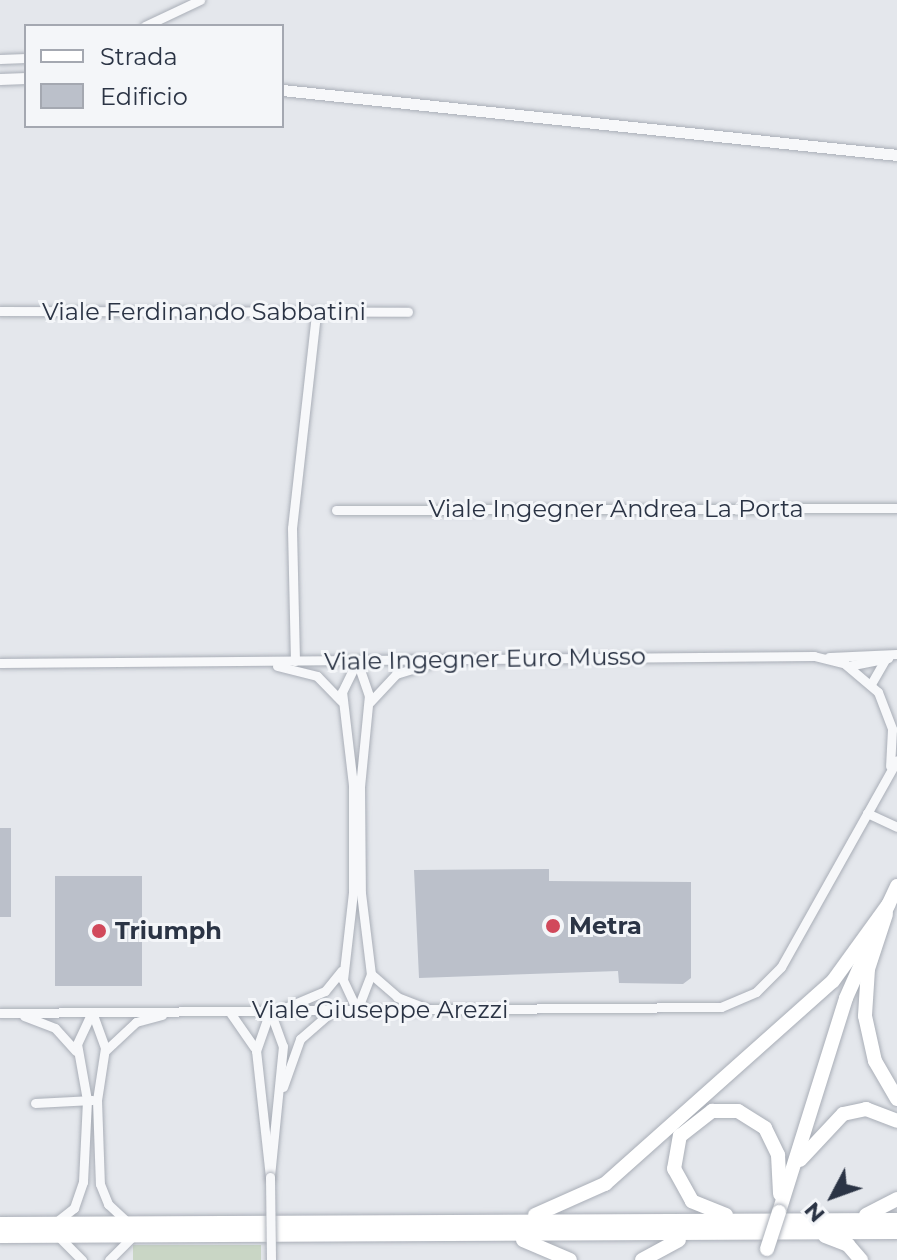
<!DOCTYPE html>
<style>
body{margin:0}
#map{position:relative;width:897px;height:1260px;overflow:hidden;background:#e4e7ec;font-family:Montserrat,sans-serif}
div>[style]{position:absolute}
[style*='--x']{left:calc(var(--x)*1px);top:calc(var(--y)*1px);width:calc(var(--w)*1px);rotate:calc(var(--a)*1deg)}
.green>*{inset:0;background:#c9d6c5;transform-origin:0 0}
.building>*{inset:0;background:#bbc0ca;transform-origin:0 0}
.roads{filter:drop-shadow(0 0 2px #a9aeb7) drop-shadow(0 0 2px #a9aeb7)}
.minor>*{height:9px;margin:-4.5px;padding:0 4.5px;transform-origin:4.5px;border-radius:4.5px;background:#f7f8fa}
.tertiary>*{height:11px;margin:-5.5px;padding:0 5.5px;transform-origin:5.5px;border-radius:5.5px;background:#f7f8fa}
.primary>*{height:14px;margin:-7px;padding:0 7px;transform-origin:7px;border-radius:7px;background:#fff}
.bridges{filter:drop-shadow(0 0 2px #a9aeb7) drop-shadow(0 0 2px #a9aeb7)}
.minor-bridge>*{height:9px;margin:-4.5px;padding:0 4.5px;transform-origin:4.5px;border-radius:4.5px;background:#f7f8fa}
.primary-bridge>*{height:14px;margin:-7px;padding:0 7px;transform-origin:7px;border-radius:7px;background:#fff}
.dots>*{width:22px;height:22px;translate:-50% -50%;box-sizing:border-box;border:4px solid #f4f6f9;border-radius:50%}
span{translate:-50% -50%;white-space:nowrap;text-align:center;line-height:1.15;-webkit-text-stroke:6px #f4f6f9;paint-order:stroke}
.street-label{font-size:24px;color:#2b3445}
.poi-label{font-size:24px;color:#2b3445;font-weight:700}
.left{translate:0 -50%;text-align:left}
.legend{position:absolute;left:24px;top:24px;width:260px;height:104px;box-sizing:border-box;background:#f4f6f9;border:2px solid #a4a8b1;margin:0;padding:10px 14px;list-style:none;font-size:24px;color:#2b3445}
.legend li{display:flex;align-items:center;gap:16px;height:40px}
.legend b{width:40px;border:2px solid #a4a8b1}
.north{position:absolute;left:793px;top:1156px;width:80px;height:80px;-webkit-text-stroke:6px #f4f6f9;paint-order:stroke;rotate:229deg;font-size:22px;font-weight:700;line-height:32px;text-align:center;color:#2b3445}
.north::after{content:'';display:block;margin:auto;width:28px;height:36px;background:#2b3445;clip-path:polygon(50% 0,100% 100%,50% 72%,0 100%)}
</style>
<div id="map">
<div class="green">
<i style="left:133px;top:1245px;width:128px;height:21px"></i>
</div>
<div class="building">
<i style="left:0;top:828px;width:11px;height:89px"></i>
<i style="clip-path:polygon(549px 869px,549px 881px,691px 882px,691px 978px,683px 984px,619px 983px,618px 971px,419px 978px,414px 870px)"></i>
<i style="left:55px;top:876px;width:87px;height:110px"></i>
</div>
<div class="roads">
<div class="minor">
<i style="--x:145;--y:26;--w:61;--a:-25.3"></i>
<i style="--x:0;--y:59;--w:26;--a:-2"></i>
<i style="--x:0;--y:311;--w:408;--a:0.1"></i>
<i style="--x:336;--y:510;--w:561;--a:-0.2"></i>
<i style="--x:829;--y:657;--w:68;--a:-2.5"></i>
<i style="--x:295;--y:661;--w:133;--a:-91.3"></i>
<i style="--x:292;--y:528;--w:216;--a:-83.6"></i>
<i style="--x:357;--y:661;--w:36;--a:71"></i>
<i style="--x:369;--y:695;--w:91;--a:95.6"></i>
<i style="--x:360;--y:786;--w:107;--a:89.5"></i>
<i style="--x:361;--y:893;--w:82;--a:83"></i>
<i style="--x:371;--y:974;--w:39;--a:111"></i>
<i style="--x:357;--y:1010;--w:33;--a:-115"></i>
<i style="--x:343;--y:980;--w:89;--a:-83.5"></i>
<i style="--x:353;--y:892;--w:107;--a:-90"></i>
<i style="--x:353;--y:785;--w:94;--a:-96.7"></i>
<i style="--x:342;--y:692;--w:34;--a:-64"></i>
<i style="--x:0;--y:663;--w:814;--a:-0.49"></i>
<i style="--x:814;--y:656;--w:32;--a:14"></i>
<i style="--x:845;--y:664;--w:43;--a:40.3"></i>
<i style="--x:878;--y:692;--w:40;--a:69"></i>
<i style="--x:892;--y:729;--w:37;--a:93"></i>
<i style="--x:277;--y:666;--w:41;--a:14"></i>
<i style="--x:317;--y:676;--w:35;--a:46"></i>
<i style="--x:848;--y:666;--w:41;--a:-11.3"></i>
<i style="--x:871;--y:684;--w:28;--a:-60"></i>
<i style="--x:370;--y:702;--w:38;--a:-47"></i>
<i style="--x:396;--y:674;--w:34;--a:-17"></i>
<i style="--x:867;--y:813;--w:33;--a:25"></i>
<i style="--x:371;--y:974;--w:35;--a:41"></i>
<i style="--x:397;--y:997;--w:31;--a:21"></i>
<i style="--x:285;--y:1008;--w:43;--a:-23"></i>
<i style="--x:325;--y:991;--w:26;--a:-51"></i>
<i style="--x:229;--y:1011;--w:44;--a:55.2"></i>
<i style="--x:270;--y:1011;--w:37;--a:70"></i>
<i style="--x:283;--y:1046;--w:132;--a:95.7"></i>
<i style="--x:270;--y:1177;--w:127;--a:-96.3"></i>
<i style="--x:256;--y:1051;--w:42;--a:-70.7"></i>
<i style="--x:0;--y:1013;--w:721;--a:-0.48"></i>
<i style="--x:721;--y:1007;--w:38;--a:-23"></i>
<i style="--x:756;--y:992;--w:35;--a:-45"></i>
<i style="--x:781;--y:967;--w:237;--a:-60.7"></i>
<i style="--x:24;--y:1016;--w:33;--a:21"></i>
<i style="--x:55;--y:1028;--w:31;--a:48"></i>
<i style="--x:106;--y:1050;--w:41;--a:-43"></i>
<i style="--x:136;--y:1022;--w:27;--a:-15"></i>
<i style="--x:283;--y:1087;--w:51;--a:-70.5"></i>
<i style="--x:300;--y:1039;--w:41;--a:-41.1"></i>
<i style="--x:35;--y:1103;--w:57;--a:-3"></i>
<i style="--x:56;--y:1222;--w:23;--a:-38"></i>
<i style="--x:74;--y:1208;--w:28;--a:-71"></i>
<i style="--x:83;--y:1182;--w:82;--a:-87.2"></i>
<i style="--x:87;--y:1100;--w:57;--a:-100.1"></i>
<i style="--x:77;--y:1044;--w:35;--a:-65"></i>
<i style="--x:92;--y:1012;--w:38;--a:70"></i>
<i style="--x:105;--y:1048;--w:53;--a:98.7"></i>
<i style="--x:97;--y:1100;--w:84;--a:88"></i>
<i style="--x:100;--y:1184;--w:22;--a:68"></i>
<i style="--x:108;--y:1204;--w:25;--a:43"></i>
<i style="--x:61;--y:1239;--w:30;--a:45"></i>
<i style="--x:109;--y:1260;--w:31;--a:-45"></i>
</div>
<div class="tertiary">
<i style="--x:0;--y:79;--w:26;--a:-2"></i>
<i style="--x:282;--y:90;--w:618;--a:6.03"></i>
</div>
<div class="primary">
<i style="--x:884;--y:914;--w:31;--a:-65"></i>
<i style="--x:886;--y:914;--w:58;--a:108.1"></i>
<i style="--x:868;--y:969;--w:47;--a:93.7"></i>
<i style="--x:865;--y:1016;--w:46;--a:77.5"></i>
<i style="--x:875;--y:1061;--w:44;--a:59.9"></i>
<i style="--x:800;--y:1160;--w:63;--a:-46.9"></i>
<i style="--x:843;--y:1114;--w:24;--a:-12"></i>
<i style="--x:866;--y:1109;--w:33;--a:21"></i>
<i style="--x:779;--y:1212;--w:224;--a:-72.6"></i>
<i style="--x:846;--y:998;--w:59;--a:-66"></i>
<i style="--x:535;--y:1215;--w:77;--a:-23.9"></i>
<i style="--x:605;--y:1184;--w:305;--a:-41.7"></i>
<i style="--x:833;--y:981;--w:94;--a:-54.1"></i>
<i style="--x:726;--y:1215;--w:37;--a:-158"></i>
<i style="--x:692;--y:1201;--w:37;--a:-119"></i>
<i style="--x:674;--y:1169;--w:34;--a:-80"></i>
<i style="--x:680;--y:1136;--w:41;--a:-38"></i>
<i style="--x:712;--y:1111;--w:26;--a:0"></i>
<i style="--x:738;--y:1111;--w:32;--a:32"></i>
<i style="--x:765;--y:1128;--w:30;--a:64"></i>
<i style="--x:778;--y:1155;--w:39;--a:87"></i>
<i style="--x:866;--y:1215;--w:35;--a:-27"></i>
<i style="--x:0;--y:1224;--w:897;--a:-0.26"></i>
<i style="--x:0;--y:1236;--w:897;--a:-0.26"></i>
<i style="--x:825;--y:1236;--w:25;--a:21"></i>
<i style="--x:848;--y:1245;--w:20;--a:49"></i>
<i style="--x:523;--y:1240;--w:51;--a:23.1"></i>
<i style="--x:642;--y:1260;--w:42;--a:-28.4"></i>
</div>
</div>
<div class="bridges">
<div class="minor-bridge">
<i style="--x:270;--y:1177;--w:83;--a:89.3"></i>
</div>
<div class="primary-bridge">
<i style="--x:767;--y:1249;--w:39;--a:-72"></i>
</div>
</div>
<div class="dots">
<i style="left:553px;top:926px;background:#d1495b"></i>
<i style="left:99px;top:931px;background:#d1495b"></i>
</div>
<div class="street-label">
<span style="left:204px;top:312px">Viale Ferdinando Sabbatini</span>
<span style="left:616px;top:509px">Viale Ingegner Andrea La Porta</span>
<span style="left:485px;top:659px;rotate:-1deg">Viale Ingegner Euro Musso</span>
<span style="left:380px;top:1010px">Viale Giuseppe Arezzi</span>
</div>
<div class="poi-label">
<span class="left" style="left:569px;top:926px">Metra</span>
<span class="left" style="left:115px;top:931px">Triumph</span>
</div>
<ul class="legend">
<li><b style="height:10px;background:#fff"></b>Strada</li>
<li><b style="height:22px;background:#bbc0ca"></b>Edificio</li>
</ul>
<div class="north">N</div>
</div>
